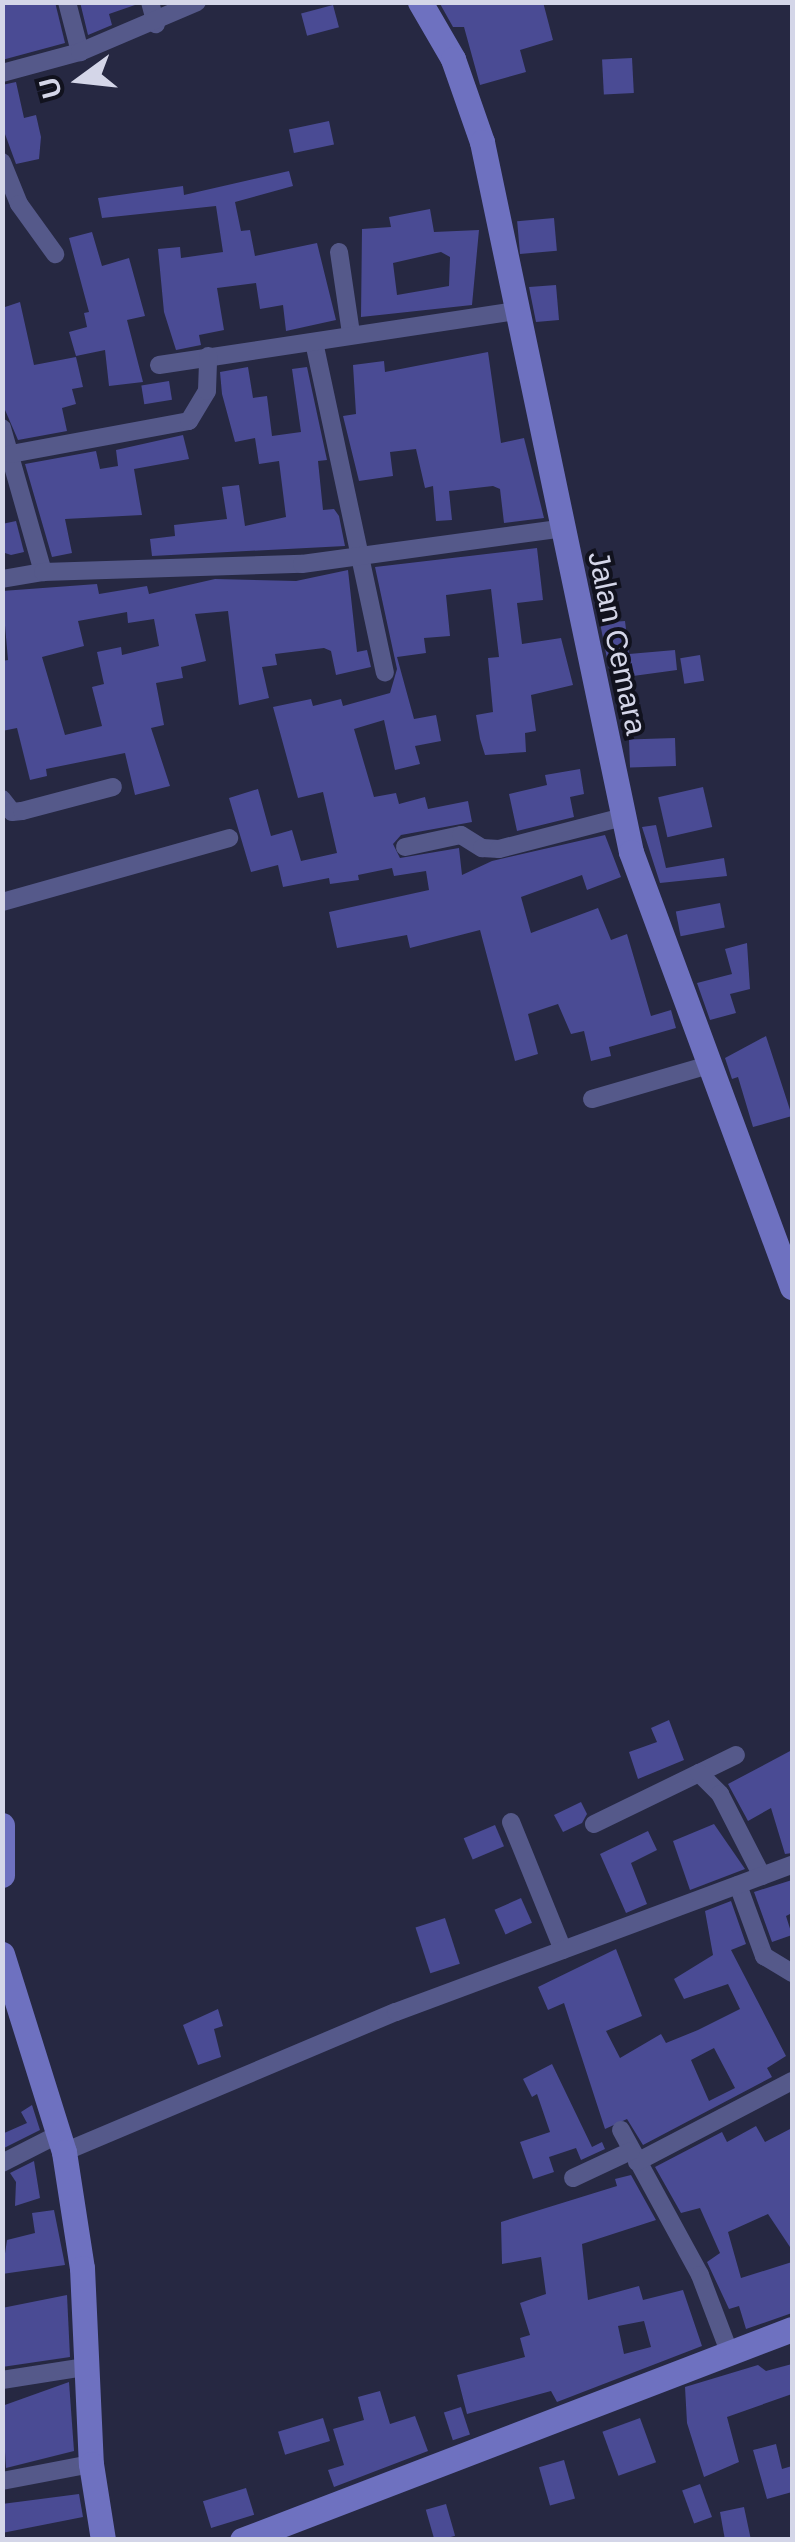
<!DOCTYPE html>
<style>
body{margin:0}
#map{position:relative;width:795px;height:2542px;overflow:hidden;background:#262842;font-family:Helvetica,sans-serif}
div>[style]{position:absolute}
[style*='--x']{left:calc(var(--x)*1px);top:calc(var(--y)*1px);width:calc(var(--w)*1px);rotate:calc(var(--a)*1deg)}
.building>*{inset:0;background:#4a4b94;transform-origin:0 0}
.street>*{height:18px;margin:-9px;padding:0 9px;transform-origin:9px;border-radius:9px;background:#55598a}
.secondary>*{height:25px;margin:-12.5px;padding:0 12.5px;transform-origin:12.5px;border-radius:12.5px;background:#6e71c0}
span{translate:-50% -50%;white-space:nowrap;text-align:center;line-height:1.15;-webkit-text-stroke:8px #11121e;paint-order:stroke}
.street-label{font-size:30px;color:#d4d6e8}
.frame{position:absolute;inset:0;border:5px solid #d4d6e8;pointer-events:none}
.north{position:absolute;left:30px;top:30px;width:100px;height:100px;-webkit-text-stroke:8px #11121e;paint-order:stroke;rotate:255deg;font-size:28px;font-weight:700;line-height:40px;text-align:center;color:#d4d6e8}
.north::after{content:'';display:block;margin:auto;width:35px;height:45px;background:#d4d6e8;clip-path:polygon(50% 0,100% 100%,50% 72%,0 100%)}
</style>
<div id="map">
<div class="building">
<i style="clip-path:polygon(2px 2px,55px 2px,65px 43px,2px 60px)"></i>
<i style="clip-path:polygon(80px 2px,134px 2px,135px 5px,109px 14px,112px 25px,88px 35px)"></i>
<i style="clip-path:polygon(439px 2px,543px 2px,553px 40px,520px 50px,526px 72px,480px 85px,464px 27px,453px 27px)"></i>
<i style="left:333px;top:5px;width:23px;height:33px;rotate:75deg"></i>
<i style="left:632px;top:58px;width:35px;height:30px;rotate:87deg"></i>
<i style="clip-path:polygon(16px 82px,24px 118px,36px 115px,41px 137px,39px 159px,16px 164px,2px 126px,2px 85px)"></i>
<i style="left:329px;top:121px;width:24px;height:41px;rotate:78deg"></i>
<i style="clip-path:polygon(289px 171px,293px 186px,235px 202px,241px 231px,250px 230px,255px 256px,317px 243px,336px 320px,286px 331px,283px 305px,260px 309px,256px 283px,217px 288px,224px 330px,199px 335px,201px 345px,176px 350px,164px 312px,158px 249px,180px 247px,181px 258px,223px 252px,216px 206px,102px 218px,98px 198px,183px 186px,184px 195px)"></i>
<i style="clip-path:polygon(evenodd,430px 209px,434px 232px,479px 230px,472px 305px,361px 317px,362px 229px,391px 227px,389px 217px,430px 209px,441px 252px,450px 257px,449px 286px,397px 295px,393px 263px,441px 252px)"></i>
<i style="left:554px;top:218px;width:33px;height:37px;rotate:85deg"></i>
<i style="clip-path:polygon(92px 232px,102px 266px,129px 258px,145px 316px,127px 320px,143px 382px,109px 386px,105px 350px,76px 356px,69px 332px,87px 327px,84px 313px,89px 312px,69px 238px)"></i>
<i style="clip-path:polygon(556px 285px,559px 320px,536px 322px,529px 287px)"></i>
<i style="clip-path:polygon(20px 302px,34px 365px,76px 357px,83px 387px,72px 389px,76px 404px,62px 408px,67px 431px,18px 440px,2px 403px,2px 308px)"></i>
<i style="clip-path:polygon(488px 352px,501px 443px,524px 438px,544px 518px,504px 523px,500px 489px,493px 486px,449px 491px,452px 520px,436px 521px,433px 486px,425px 488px,416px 449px,390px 452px,393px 476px,359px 481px,343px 416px,356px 414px,353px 365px,384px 361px,385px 372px)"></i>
<i style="clip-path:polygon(248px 367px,253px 398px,267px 396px,272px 436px,301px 432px,292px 369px,307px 367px,327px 460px,318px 461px,323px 510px,334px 509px,339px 516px,345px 546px,152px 556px,150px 539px,175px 536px,174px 525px,227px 519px,222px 487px,239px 485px,245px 526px,286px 517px,279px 461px,259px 464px,255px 438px,235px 442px,222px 394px,220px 372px)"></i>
<i style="left:169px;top:381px;width:19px;height:28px;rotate:81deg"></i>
<i style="clip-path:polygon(183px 435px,189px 459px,134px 469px,142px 515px,65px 519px,72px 553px,52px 557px,25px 464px,96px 451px,100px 469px,118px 466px,116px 450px)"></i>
<i style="clip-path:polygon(16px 521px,24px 552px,11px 555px,2px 552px,2px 524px)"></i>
<i style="clip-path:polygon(537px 548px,543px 600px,517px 603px,522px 644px,561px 638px,573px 685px,531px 695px,536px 731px,525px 733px,526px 752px,485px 755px,480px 739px,476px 715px,493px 712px,488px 658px,499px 657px,491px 589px,446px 595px,450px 636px,424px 638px,426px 653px,397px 657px,414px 719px,436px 715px,441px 741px,415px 746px,420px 764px,395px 770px,384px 720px,354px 729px,374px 797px,396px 793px,399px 804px,425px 797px,428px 809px,468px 801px,472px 822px,401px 835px,393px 844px,400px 858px,459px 848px,462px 875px,492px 861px,605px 835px,621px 877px,587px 890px,582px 875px,521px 897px,531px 933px,598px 908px,611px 940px,627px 934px,651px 1016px,671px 1010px,676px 1028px,609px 1047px,611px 1056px,591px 1061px,584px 1031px,571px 1034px,558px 1004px,528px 1014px,538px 1054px,515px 1061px,480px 930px,410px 948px,407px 935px,337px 948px,329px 912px,429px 890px,426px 871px,394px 876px,392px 868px,358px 875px,359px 880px,330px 884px,329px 878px,283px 887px,278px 865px,251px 872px,229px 798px,258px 789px,271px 836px,292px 830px,301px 861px,337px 853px,323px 792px,298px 798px,273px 707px,311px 699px,313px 706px,341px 699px,343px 706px,390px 693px,397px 669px,375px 567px)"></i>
<i style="clip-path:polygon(evenodd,348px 570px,357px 652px,367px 650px,371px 667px,336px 675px,331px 651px,324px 648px,275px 654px,277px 665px,262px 667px,269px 698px,239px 705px,228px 611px,195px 614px,206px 661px,181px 667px,183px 678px,156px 683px,164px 725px,151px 728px,170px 786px,135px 795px,125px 753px,46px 769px,47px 776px,30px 780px,17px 728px,2px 731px,2px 661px,8px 660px,2px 591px,97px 584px,99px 594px,147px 586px,149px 594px,215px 579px,296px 581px,348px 570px,127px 612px,128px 623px,154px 619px,159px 646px,122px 655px,121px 647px,97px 652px,104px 684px,92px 687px,102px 726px,65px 735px,42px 657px,84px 646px,78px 621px,127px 612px)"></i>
<i style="clip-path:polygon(625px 621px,629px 654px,675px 650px,677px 670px,611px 679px,600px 623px)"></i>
<i style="left:700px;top:655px;width:26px;height:20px;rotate:81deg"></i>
<i style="left:675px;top:738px;width:28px;height:46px;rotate:88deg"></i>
<i style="clip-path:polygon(580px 769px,584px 794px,570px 797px,574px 817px,517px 831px,509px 794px,547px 785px,545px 775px)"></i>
<i style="left:703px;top:787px;width:41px;height:46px;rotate:77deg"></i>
<i style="clip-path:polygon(656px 825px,666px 868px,724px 858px,727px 876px,660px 883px,642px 827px)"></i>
<i style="left:720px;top:903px;width:25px;height:45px;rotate:79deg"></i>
<i style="clip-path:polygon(747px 943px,750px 989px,730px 994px,736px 1013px,710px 1020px,697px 983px,732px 974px,725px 949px)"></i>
<i style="clip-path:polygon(766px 1036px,792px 1116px,753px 1127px,738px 1077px,732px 1079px,725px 1058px)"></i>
<i style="clip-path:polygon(669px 1720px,684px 1760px,638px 1779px,629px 1752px,657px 1742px,651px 1728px)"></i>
<i style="clip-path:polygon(792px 1750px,792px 1853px,785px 1854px,771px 1808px,748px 1821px,728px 1784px)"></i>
<i style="clip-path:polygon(581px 1802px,587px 1814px,582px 1823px,563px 1832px,554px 1815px)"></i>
<i style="clip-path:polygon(714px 1824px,745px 1869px,690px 1890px,673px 1841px)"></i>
<i style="left:495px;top:1825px;width:23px;height:34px;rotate:67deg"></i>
<i style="clip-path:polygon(648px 1831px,657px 1850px,631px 1863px,647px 1904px,626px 1913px,600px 1854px)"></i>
<i style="clip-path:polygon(792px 1880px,792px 1913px,786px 1916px,792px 1935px,772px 1942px,754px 1892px)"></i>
<i style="left:521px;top:1898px;width:27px;height:29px;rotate:66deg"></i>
<i style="clip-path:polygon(evenodd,731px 1901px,746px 1944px,731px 1950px,786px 2056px,767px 2068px,772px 2077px,643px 2145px,627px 2119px,605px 2129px,564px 2003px,548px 2010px,538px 1987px,616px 1949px,642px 2016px,606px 2031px,620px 2058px,661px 2034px,666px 2043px,698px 2030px,740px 2009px,728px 1984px,684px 1999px,674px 1979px,713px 1955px,705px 1911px,731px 1901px,714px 2048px,735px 2088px,709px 2101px,691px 2060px,714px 2048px)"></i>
<i style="left:445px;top:1918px;width:48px;height:31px;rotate:72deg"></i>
<i style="clip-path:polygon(218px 2009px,223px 2026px,214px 2029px,221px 2057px,198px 2065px,183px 2025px)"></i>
<i style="clip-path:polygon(552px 2064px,592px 2147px,602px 2142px,605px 2149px,581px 2160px,576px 2148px,549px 2157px,554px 2172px,533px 2179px,520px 2142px,550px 2132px,537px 2094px,532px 2097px,523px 2079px)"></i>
<i style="clip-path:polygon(32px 2105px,40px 2130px,2px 2149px,2px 2134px,27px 2123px,21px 2112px)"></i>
<i style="clip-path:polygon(756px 2126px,765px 2142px,792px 2128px,792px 2250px,768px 2214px,728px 2232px,741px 2278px,792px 2262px,792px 2313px,746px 2329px,739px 2306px,729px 2309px,707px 2262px,720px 2253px,700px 2208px,681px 2213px,655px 2167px,722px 2132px,727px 2142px)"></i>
<i style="clip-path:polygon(34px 2161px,40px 2198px,15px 2206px,16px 2182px,10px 2173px)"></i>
<i style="clip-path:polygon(evenodd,631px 2175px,656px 2220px,582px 2244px,588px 2300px,639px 2286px,643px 2300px,683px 2290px,702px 2346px,557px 2402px,551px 2391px,467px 2414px,457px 2375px,525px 2357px,520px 2338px,530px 2335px,520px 2303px,546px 2294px,541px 2257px,502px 2264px,501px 2222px,617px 2186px,615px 2179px,631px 2175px,644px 2321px,651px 2347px,624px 2354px,618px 2326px,644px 2321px)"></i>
<i style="clip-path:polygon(54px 2210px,65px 2265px,2px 2274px,7px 2240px,35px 2233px,32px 2213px)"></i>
<i style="clip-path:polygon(67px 2295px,70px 2357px,2px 2367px,2px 2308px)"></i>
<i style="clip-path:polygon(792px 2364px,792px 2394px,727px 2417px,739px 2462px,704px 2477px,687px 2423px,685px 2387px,758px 2365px,766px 2371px)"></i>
<i style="clip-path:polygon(69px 2382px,74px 2451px,6px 2468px,2px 2406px)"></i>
<i style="clip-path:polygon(380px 2391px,390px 2424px,415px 2416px,428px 2451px,334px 2487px,328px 2470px,344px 2465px,333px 2429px,364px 2420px,358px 2397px)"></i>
<i style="left:461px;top:2407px;width:29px;height:18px;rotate:72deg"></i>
<i style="left:323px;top:2418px;width:24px;height:47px;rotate:73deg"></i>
<i style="left:640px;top:2418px;width:47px;height:40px;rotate:70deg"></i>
<i style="clip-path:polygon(776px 2444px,782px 2469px,792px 2466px,792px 2492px,767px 2499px,753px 2450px)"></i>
<i style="left:564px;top:2460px;width:40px;height:26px;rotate:74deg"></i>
<i style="left:700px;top:2484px;width:35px;height:19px;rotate:70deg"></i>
<i style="left:246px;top:2488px;width:28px;height:45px;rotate:73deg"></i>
<i style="clip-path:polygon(79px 2494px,83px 2517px,2px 2533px,2px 2504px)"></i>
<i style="left:446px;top:2504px;width:33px;height:21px;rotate:74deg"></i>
<i style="clip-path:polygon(744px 2507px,751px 2540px,725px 2540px,720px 2512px)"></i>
</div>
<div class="street">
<i style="--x:67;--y:2;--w:52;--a:75.4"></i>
<i style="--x:150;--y:2;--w:23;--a:75"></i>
<i style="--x:2;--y:73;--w:81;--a:-15.1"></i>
<i style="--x:80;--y:52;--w:127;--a:-23.1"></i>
<i style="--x:2;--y:162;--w:45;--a:68"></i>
<i style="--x:19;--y:204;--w:62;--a:54.2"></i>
<i style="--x:339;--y:252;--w:82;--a:81.6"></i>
<i style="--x:314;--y:342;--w:338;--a:77.9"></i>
<i style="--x:159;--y:365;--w:363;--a:-8.6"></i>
<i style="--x:2;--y:428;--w:150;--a:74.1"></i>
<i style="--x:11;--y:454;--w:181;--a:-10.5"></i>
<i style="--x:189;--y:421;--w:35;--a:-59"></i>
<i style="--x:207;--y:391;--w:35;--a:-88"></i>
<i style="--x:2;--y:579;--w:42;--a:-9.7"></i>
<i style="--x:43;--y:572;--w:259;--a:-1.8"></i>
<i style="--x:302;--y:564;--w:259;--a:-7.8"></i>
<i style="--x:2;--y:799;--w:16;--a:52"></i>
<i style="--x:12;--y:812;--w:10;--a:-6"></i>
<i style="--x:22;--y:811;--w:94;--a:-14.8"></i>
<i style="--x:405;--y:847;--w:57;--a:-12.1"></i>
<i style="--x:461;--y:835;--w:25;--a:32"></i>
<i style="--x:482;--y:848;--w:17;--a:3"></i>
<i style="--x:499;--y:849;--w:128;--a:-14.5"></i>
<i style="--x:2;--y:902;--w:236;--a:-15.7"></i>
<i style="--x:592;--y:1099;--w:122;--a:-16.2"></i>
<i style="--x:699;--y:1773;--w:41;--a:-25.9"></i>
<i style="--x:511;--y:1822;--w:138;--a:67.9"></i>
<i style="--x:594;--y:1824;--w:117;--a:-25.9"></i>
<i style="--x:699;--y:1773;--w:30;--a:45"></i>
<i style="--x:720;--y:1794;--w:92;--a:62.9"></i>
<i style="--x:738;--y:1885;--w:76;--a:69.9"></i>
<i style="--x:764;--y:1956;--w:33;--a:31"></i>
<i style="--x:621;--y:2130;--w:165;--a:61.4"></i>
<i style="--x:700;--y:2275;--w:85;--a:69.2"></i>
<i style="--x:64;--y:2152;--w:360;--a:-22.9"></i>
<i style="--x:396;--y:2012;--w:422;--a:-20.4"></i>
<i style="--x:637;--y:2162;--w:175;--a:-27.6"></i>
<i style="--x:2;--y:2163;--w:64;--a:-27"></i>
<i style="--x:573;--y:2178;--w:64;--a:-25"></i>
<i style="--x:2;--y:2380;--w:83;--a:-9"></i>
<i style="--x:2;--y:2481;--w:91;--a:-10.8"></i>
</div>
<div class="secondary">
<i style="--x:420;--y:2;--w:66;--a:59.9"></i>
<i style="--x:453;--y:59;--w:88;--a:70.7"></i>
<i style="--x:482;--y:142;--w:725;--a:78.15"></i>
<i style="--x:631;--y:852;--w:464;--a:69.7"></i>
<i style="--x:2;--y:1825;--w:50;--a:90"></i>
<i style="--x:2;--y:1954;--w:207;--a:72.6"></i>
<i style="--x:64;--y:2152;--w:117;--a:81.2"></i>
<i style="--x:82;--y:2268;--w:196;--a:87.4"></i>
<i style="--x:91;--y:2464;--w:77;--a:81"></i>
<i style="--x:242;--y:2540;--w:589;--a:-20.99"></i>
</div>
<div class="street-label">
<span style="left:617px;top:643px;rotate:78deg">Jalan Cemara</span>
</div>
<div class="frame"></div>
<div class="north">U</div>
</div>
